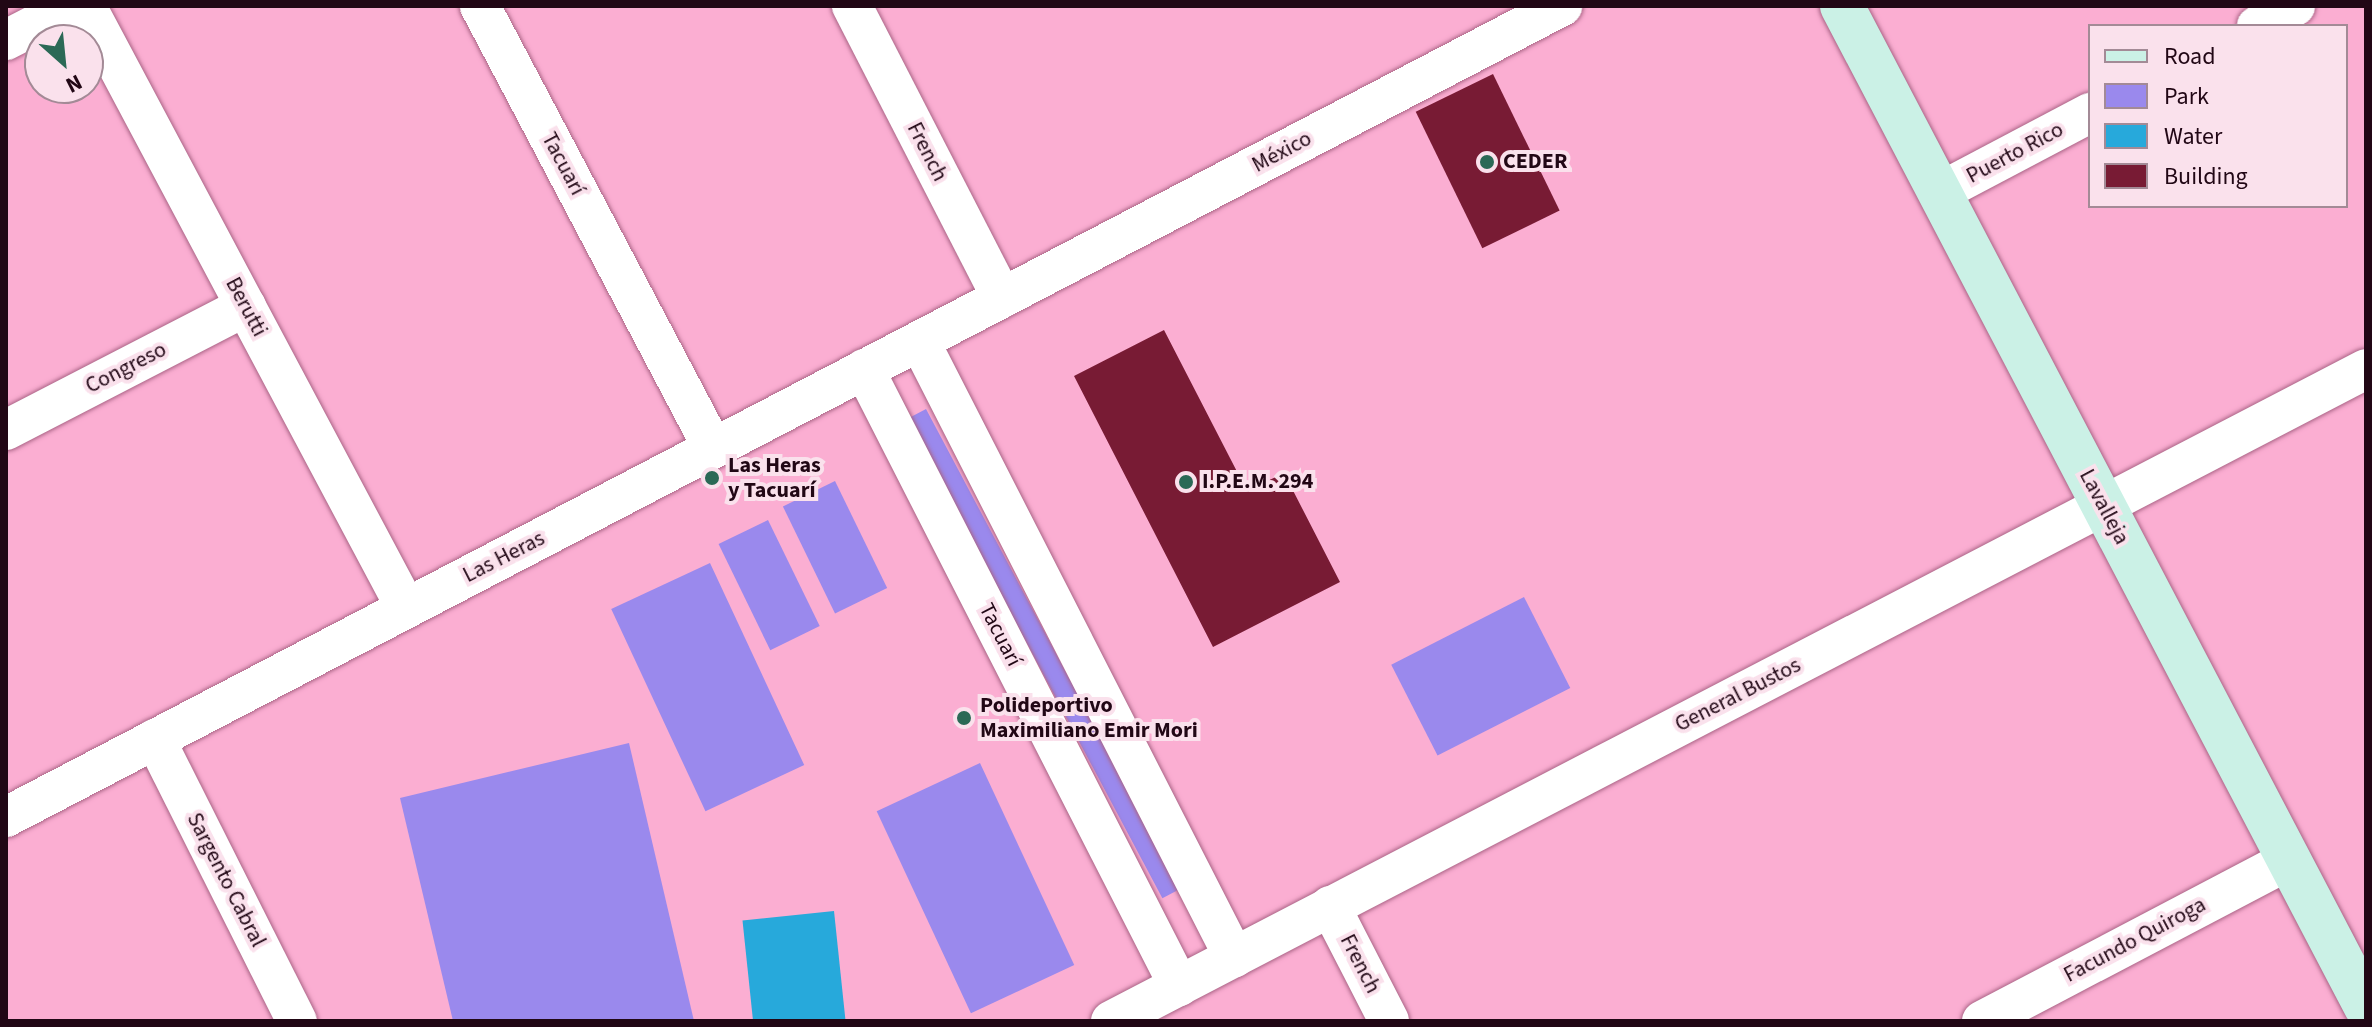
<!DOCTYPE html>
<meta charset="utf-8">
<style>
body{margin:0}
#map{position:relative;width:2372px;height:1027px;overflow:hidden;background:#fbaed2;font-family:"Source Sans 3",sans-serif}
div>[style]{position:absolute}
[style*='--x']{left:calc(var(--x)*1px);top:calc(var(--y)*1px);width:calc(var(--w)*1px);rotate:calc(var(--a)*1deg)}
.green>*{inset:0;background:#9a89ed;transform-origin:0 0}
.water>*{inset:0;background:#27a9db;transform-origin:0 0}
.building>*{inset:0;background:#781b34;transform-origin:0 0}
.roads{filter:drop-shadow(0 0 2px #aa6486) drop-shadow(0 0 2px #aa6486)}
.street>*{height:40px;margin:-20px;padding:0 20px;transform-origin:20px;border-radius:20px;background:#fff}
.secondary>*{height:44px;margin:-22px;padding:0 22px;transform-origin:22px;border-radius:22px;background:#cbf1e6}
.dots>*{width:22px;height:22px;translate:-50% -50%;box-sizing:border-box;border:4px solid #fae1ec;border-radius:50%}
span{translate:-50% -50%;white-space:nowrap;text-align:center;line-height:1.15;-webkit-text-stroke:8px #fae1ec;paint-order:stroke}
.street-label{font-size:22px;color:#210715}
.poi-label{font-size:22px;color:#210715;font-weight:700}
.left{translate:0 -50%;text-align:left}
.frame{position:absolute;inset:0;border:8px solid #210715;pointer-events:none}
.legend{position:absolute;left:2088px;top:24px;width:260px;height:184px;box-sizing:border-box;background:#fae1ec;border:2px solid #a38a96;margin:0;padding:10px 14px;list-style:none;font-size:24px;color:#210715}
.legend li{display:flex;align-items:center;gap:16px;height:40px}
.legend b{width:40px;border:2px solid #a38a96}
.north{position:absolute;left:24px;top:24px;width:80px;height:80px;box-sizing:border-box;background:#fae1ec;border:2px solid #a38a96;border-radius:50%;rotate:153deg;font-size:22px;font-weight:700;line-height:32px;text-align:center;color:#210715}
.north::after{content:'';display:block;margin:auto;width:28px;height:36px;background:#2b6956;clip-path:polygon(50% 0,100% 100%,50% 72%,0 100%)}
</style>
<div id="map">
<div class="green">
<i style="left:926px;top:409px;width:543px;height:21px;rotate:62deg"></i>
<i style="left:835px;top:481px;width:119px;height:58px;rotate:64deg"></i>
<i style="left:768px;top:520px;width:118px;height:55px;rotate:64deg"></i>
<i style="left:710px;top:563px;width:223px;height:109px;rotate:65deg"></i>
<i style="left:1524px;top:597px;width:102px;height:149px;rotate:63deg"></i>
<i style="clip-path:polygon(629px 743px,694px 1021px,453px 1021px,400px 798px)"></i>
<i style="left:980px;top:763px;width:223px;height:114px;rotate:65deg"></i>
</div>
<div class="water">
<i style="left:834px;top:911px;width:111px;height:92px;rotate:84deg"></i>
</div>
<div class="building">
<i style="left:1493px;top:74px;width:152px;height:86px;rotate:64deg"></i>
<i style="clip-path:polygon(1164px 330px,1247px 491px,1284px 473px,1340px 582px,1213px 647px,1074px 376px)"></i>
</div>
<div class="roads">
<div class="street">
<i style="--x:86;--y:6;--w:682;--a:62.01"></i>
<i style="--x:480;--y:6;--w:500;--a:62.2"></i>
<i style="--x:852;--y:6;--w:328;--a:62.8"></i>
<i style="--x:2257;--y:26;--w:43;--a:-27.8"></i>
<i style="--x:6;--y:40;--w:74;--a:-27.3"></i>
<i style="--x:1940;--y:192;--w:170;--a:-27.8"></i>
<i style="--x:920;--y:342;--w:691;--a:62.95"></i>
<i style="--x:864;--y:369;--w:693;--a:62.95"></i>
<i style="--x:6;--y:430;--w:270;--a:-27.3"></i>
<i style="--x:155;--y:739;--w:316;--a:63.3"></i>
<i style="--x:6;--y:817;--w:1755;--a:-27.53"></i>
<i style="--x:1330;--y:906;--w:129;--a:62.8"></i>
<i style="--x:1111;--y:1021;--w:1414;--a:-27.45"></i>
<i style="--x:1982;--y:1021;--w:347;--a:-27.7"></i>
</div>
<div class="secondary">
<i style="--x:1842;--y:6;--w:1130;--a:62.37"></i>
</div>
</div>
<div class="dots">
<i style="left:1487px;top:162px;background:#2b6956"></i>
<i style="left:712px;top:478px;background:#2b6956"></i>
<i style="left:1186px;top:482px;background:#2b6956"></i>
<i style="left:964px;top:718px;background:#2b6956"></i>
</div>
<div class="street-label">
<span style="left:927px;top:152px;rotate:63deg">French</span>
<span style="left:1282px;top:152px;rotate:-28deg">México</span>
<span style="left:2015px;top:153px;rotate:-28deg">Puerto Rico</span>
<span style="left:563px;top:164px;rotate:62deg">Tacuarí</span>
<span style="left:246px;top:307px;rotate:62deg">Berutti</span>
<span style="left:126px;top:368px;rotate:-27deg">Congreso</span>
<span style="left:2104px;top:507px;rotate:62deg">Lavalleja</span>
<span style="left:504px;top:557px;rotate:-27deg">Las Heras</span>
<span style="left:1000px;top:635px;rotate:63deg">Tacuarí</span>
<span style="left:1738px;top:695px;rotate:-27deg">General Bustos</span>
<span style="left:226px;top:880px;rotate:63deg">Sargento Cabral</span>
<span style="left:2135px;top:940px;rotate:-28deg">Facundo Quiroga</span>
<span style="left:1360px;top:964px;rotate:63deg">French</span>
</div>
<div class="poi-label">
<span class="left" style="left:1503px;top:162px">CEDER</span>
<span class="left" style="left:728px;top:478px">Las Heras<br>y Tacuarí</span>
<span class="left" style="left:1202px;top:482px">I.P.E.M. 294</span>
<span class="left" style="left:980px;top:718px">Polideportivo<br>Maximiliano Emir Mori</span>
</div>
<div class="frame"></div>
<ul class="legend">
<li><b style="height:10px;background:#cbf1e6"></b>Road</li>
<li><b style="height:22px;background:#9a89ed"></b>Park</li>
<li><b style="height:22px;background:#27a9db"></b>Water</li>
<li><b style="height:22px;background:#781b34"></b>Building</li>
</ul>
<div class="north">N</div>
</div>
